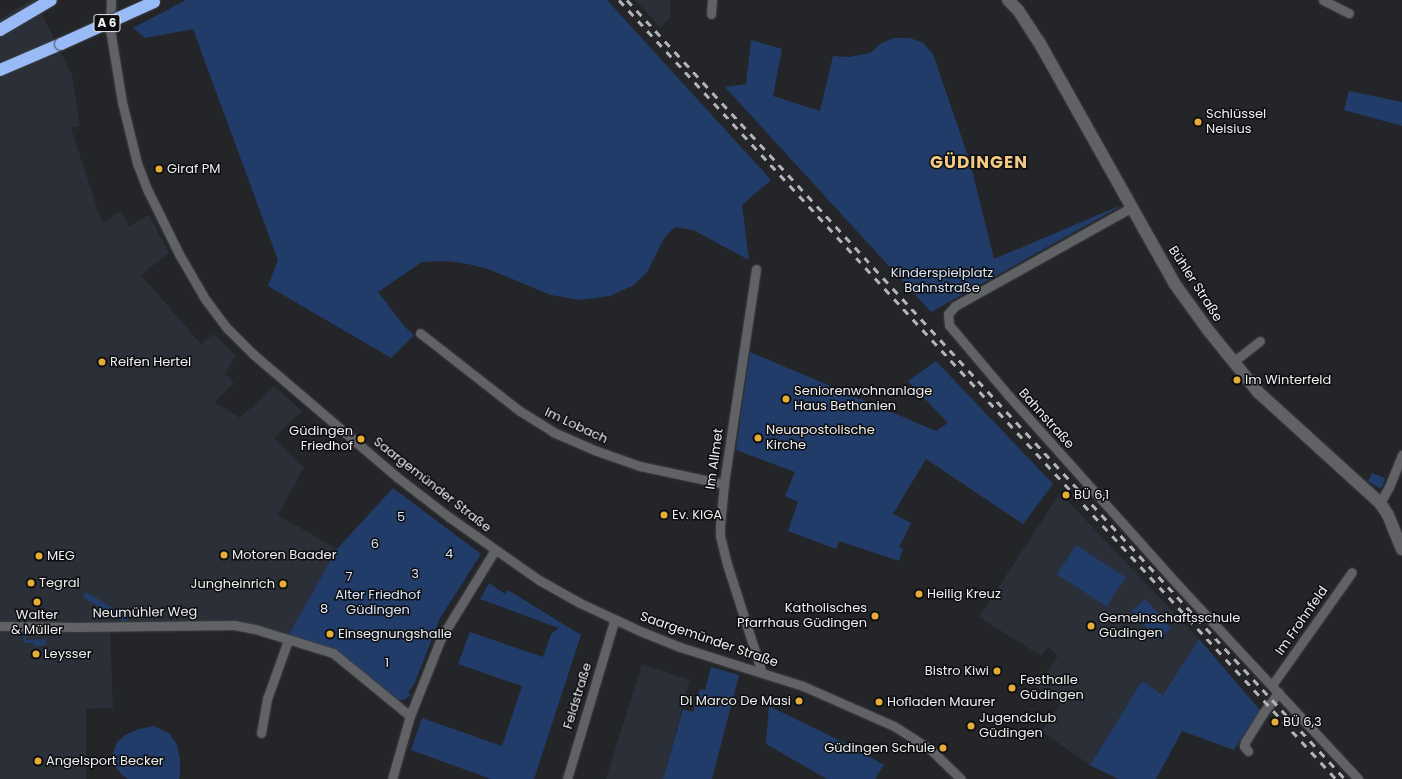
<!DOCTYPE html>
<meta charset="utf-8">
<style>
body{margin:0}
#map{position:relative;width:1402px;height:779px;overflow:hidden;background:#232529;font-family:Poppins,sans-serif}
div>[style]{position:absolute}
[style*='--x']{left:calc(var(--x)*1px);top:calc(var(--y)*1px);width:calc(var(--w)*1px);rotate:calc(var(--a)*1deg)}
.built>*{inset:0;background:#2a2f38}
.green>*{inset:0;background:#223c6a;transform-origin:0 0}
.roads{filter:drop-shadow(0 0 1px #3e3f42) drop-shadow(0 0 1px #3e3f42)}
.street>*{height:9px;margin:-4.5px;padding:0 4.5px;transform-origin:4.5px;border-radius:4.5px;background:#606266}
.secondary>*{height:12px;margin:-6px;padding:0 6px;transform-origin:6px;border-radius:6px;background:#606266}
.highway>*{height:12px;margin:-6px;padding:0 6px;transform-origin:6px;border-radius:6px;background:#98bbf8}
.rail>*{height:3px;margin-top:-1.5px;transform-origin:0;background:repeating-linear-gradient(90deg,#b2b4b6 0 7px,transparent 0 14px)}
.bridges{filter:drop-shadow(0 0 1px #3e3f42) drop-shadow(0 0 1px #3e3f42)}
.highway-bridge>*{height:12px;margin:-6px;padding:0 6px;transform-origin:6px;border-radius:6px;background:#98bbf8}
.dots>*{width:11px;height:11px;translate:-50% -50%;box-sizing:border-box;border:2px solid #0e0e10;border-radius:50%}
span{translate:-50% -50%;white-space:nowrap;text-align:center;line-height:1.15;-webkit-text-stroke:3px #0e0e10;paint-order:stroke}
.shield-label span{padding:1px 3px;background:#0e0e10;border:1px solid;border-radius:3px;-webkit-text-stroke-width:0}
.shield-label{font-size:12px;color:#eceef0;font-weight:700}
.poi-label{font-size:13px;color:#eceef0}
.left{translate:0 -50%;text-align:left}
.right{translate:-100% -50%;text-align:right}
.park-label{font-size:13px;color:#d9e4f8}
.street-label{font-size:13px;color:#eceef0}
.district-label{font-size:17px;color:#f1c982;font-weight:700;letter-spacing:1px}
</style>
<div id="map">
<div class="built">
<i style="clip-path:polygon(31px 0,35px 0,72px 75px,80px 126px,71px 128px,102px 223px,121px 211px,129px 226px,149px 215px,169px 253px,141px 275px,201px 344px,213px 334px,236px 355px,225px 374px,234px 383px,215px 402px,240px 418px,274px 386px,302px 411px,274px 438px,304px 467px,278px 515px,337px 549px,288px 636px,278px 642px,253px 633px,236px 631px,110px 631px,113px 708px,86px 709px,86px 779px,0 779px,0 19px)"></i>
<i style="clip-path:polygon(635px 0,670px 0,670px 18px,660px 27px)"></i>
<i style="clip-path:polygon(1060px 493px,1199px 639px,1163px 695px,1142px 681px,1090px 765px,1041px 731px,1061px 704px,1037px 687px,1058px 656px,1048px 647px,1041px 656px,979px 617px)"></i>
<i style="clip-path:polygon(642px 664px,690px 680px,663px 779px,606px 779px)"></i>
</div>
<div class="green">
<i style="clip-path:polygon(186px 0,607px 0,771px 180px,742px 205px,749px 260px,693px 230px,675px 227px,664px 238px,647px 272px,634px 285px,610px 296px,579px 300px,551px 295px,488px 269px,468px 264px,447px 261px,422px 262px,378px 292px,405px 327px,414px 335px,391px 358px,268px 286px,278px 260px,193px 29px,145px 38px,133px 28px)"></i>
<i style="clip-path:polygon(894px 38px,910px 38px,923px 43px,933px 54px,970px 162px,994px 259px,1119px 206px,1119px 207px,931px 312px,725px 87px,746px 84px,751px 40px,782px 49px,773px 96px,820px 111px,833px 56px,849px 57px,870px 53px,880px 44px)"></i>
<i style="clip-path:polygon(1349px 91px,1402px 102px,1402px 126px,1344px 110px)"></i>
<i style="clip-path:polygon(750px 352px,936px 431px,948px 423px,908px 381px,936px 361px,1053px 484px,1023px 524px,926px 459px,893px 514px,911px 523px,899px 547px,903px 549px,899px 561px,839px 541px,836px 549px,788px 531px,798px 502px,785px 496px,795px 472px,736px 450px)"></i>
<i style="clip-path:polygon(1372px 473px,1385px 478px,1382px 487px,1379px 488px,1368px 481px)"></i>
<i style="clip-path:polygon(393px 488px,481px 554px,440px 618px,414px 685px,409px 691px,408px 693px,411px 695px,404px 700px,399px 700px,392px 698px,332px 648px,288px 636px,337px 549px)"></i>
<i style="left:1076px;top:545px;width:59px;height:35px;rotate:33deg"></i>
<i style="clip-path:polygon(489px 583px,505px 594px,508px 590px,581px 635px,534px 779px,491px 779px,411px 750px,422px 718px,502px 746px,522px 686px,458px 664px,470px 632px,543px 657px,551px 634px,559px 628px,480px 599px)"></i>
<i style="left:1145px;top:599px;width:39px;height:18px;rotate:48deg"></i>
<i style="left:128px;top:617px;width:6px;height:49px;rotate:121deg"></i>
<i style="clip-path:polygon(23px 631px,26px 631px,26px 640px,46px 639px,46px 645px,35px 646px,34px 643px,24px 643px)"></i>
<i style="clip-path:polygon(1199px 639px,1260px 710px,1234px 750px,1182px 731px,1156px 779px,1118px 779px,1090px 765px,1142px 681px,1163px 695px)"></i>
<i style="clip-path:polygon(711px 667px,739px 675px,712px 779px,663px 779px,683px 709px,693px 712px,700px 689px,705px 690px)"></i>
<i style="clip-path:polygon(769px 706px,853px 747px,884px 765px,875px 779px,827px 779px,766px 744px)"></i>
<i style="clip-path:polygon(154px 726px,169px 733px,177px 745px,180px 759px,180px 776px,179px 779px,128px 779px,122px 775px,113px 764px,112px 756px,117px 742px,125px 735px,139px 729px)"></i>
</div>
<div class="roads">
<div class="street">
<i style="--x:111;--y:0;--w:29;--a:92"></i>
<i style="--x:110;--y:29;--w:74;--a:80.7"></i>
<i style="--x:122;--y:102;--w:63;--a:76.2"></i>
<i style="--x:137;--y:163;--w:30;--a:69"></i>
<i style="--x:148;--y:191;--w:70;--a:63.8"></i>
<i style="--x:179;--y:254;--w:52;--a:60"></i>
<i style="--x:205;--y:299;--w:38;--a:53"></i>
<i style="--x:228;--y:329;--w:35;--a:45"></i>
<i style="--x:253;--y:354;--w:189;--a:40.5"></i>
<i style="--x:397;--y:477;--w:66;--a:37.6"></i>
<i style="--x:449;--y:517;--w:110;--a:35"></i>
<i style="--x:539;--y:580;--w:47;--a:29.3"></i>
<i style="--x:580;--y:603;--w:66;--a:25"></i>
<i style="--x:640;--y:631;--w:43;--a:21.8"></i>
<i style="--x:680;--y:647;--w:129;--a:17.6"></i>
<i style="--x:803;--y:686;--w:99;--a:23.7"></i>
<i style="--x:894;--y:726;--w:43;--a:32.6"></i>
<i style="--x:930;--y:749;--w:43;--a:44.1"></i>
<i style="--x:1323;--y:0;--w:29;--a:27"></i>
<i style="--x:711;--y:14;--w:14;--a:-86"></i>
<i style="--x:1132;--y:207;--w:203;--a:150.8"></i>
<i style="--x:955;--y:306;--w:11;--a:131"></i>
<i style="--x:948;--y:314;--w:11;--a:85"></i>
<i style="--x:949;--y:325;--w:93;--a:49.8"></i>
<i style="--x:1009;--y:396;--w:254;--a:48.2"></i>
<i style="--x:1178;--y:585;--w:265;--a:47.1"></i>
<i style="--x:756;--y:269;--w:217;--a:98.5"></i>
<i style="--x:724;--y:484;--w:42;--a:95.4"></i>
<i style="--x:720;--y:526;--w:10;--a:90"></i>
<i style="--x:720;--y:536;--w:29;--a:76"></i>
<i style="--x:727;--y:564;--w:114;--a:72.2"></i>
<i style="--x:420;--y:333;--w:127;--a:38"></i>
<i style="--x:520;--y:411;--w:39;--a:32"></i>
<i style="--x:553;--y:432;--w:48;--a:23.4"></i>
<i style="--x:597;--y:451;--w:46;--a:19.2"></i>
<i style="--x:640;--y:466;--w:86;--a:12.1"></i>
<i style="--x:1233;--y:362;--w:34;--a:-38"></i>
<i style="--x:1380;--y:503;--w:18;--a:-61"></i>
<i style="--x:1389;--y:487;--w:35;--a:-68"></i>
<i style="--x:0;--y:626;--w:77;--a:0.7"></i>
<i style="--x:77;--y:627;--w:157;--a:-0.7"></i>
<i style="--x:234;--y:625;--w:21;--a:11"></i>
<i style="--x:255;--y:629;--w:82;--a:17.1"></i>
<i style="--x:333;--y:653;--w:99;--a:39.3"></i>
<i style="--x:1272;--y:685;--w:138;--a:-54.7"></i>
<i style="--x:261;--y:733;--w:35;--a:-80"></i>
<i style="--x:267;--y:699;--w:63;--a:-70.4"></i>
<i style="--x:1248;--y:751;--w:6;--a:-129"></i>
<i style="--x:1244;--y:746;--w:4;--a:-76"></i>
<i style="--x:1245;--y:742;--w:34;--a:-58"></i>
<i style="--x:1263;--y:713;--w:26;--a:-53"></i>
<i style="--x:392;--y:779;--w:66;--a:-74.1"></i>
<i style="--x:410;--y:716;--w:84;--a:-68.3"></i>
<i style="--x:441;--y:638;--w:103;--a:-58.5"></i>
<i style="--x:567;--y:779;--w:165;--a:-73.4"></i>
</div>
<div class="secondary">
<i style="--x:1008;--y:0;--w:14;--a:45"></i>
<i style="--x:1018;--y:10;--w:38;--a:57"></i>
<i style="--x:1039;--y:42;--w:276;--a:60.7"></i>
<i style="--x:1174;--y:283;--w:58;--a:54.1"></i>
<i style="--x:1208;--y:330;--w:80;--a:51.1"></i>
<i style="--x:1258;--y:392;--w:165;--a:42.3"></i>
<i style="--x:1380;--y:503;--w:14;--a:56"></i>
<i style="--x:1388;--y:515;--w:37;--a:68"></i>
</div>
<div class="highway">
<i style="--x:0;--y:30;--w:59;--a:-30.5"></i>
<i style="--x:0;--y:70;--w:66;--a:-23.1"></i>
</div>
</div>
<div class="rail">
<i style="--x:619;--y:0;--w:1059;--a:47.37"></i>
<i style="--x:627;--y:0;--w:1059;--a:47.33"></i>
</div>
<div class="bridges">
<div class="highway-bridge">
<i style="--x:61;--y:44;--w:102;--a:-24.3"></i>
</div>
</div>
<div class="dots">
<i style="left:1198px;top:122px;background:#e6ac36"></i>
<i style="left:159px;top:169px;background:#e6ac36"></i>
<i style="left:102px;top:362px;background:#e6ac36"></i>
<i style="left:1237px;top:380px;background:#e6ac36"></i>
<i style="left:786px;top:399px;background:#e6ac36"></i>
<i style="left:758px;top:438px;background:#e6ac36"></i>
<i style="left:361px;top:439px;background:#e6ac36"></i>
<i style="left:1066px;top:495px;background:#e6ac36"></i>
<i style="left:664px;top:515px;background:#e6ac36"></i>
<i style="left:224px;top:555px;background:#e6ac36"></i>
<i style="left:39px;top:556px;background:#e6ac36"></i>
<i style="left:31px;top:583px;background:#e6ac36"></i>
<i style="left:283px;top:584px;background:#e6ac36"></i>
<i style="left:919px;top:594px;background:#e6ac36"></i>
<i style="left:37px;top:602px;background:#e6ac36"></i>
<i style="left:875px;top:616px;background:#e6ac36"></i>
<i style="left:1091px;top:626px;background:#e6ac36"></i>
<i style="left:330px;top:634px;background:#e6ac36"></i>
<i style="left:36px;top:654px;background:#e6ac36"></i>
<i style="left:997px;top:671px;background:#e6ac36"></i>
<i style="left:1012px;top:688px;background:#e6ac36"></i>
<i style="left:799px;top:701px;background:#e6ac36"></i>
<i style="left:879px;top:702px;background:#e6ac36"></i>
<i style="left:1275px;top:722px;background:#e6ac36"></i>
<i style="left:971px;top:726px;background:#e6ac36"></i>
<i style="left:943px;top:748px;background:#e6ac36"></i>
<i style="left:38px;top:761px;background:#e6ac36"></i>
</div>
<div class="shield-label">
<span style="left:107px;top:23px">A 6</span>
</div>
<div class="poi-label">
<span class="left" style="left:1206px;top:122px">Schlüssel<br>Neisius</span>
<span class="left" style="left:167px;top:169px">Giraf PM</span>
<span class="left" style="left:110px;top:362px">Reifen Hertel</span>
<span class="left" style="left:1245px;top:380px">Im Winterfeld</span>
<span class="left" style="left:794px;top:399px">Seniorenwohnanlage<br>Haus Bethanien</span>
<span class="left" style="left:766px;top:438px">Neuapostolische<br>Kirche</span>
<span class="right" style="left:353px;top:439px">Güdingen<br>Friedhof</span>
<span class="left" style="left:1074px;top:495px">BÜ 6,1</span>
<span class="left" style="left:672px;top:515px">Ev. KIGA</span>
<span class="left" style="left:232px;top:555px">Motoren Baader</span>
<span class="left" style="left:47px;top:556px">MEG</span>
<span class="left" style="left:39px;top:583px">Tegral</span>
<span class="right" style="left:275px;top:584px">Jungheinrich</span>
<span class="left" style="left:927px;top:594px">Heilig Kreuz</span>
<span class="right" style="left:867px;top:616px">Katholisches<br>Pfarrhaus Güdingen</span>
<span style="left:37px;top:623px">Walter<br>&amp; Müller</span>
<span class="left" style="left:1099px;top:626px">Gemeinschaftsschule<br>Güdingen</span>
<span class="left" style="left:338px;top:634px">Einsegnungshalle</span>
<span class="left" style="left:44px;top:654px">Leysser</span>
<span class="right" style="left:989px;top:671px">Bistro Kiwi</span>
<span class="left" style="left:1020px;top:688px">Festhalle<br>Güdingen</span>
<span class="right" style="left:791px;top:701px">Di Marco De Masi</span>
<span class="left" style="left:887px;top:702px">Hofladen Maurer</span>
<span class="left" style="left:979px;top:726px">Jugendclub<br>Güdingen</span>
<span class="left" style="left:1283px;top:722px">BÜ 6,3</span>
<span class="right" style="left:935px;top:748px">Güdingen Schule</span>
<span class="left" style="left:46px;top:761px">Angelsport Becker</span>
</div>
<div class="park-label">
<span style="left:942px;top:281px">Kinderspielplatz<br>Bahnstraße</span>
<span style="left:401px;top:517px">5</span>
<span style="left:375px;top:544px">6</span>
<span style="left:449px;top:554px">4</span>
<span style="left:415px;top:574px">3</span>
<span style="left:349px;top:577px">7</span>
<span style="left:378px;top:603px">Alter Friedhof<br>Güdingen</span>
<span style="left:324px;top:609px">8</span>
<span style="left:387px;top:663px">1</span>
</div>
<div class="street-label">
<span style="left:1195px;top:284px;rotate:57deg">Bühler Straße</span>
<span style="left:1046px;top:419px;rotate:48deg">Bahnstraße</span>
<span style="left:576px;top:426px;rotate:25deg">Im Lobach</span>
<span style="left:715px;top:459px;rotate:-82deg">Im Allmet</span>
<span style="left:432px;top:485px;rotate:38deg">Saargemünder Straße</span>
<span style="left:145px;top:613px;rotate:-1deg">Neumühler Weg</span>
<span style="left:1302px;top:621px;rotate:-55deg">Im Frohnfeld</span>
<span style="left:709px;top:640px;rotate:19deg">Saargemünder Straße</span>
<span style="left:578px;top:696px;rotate:-73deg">Feldstraße</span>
</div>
<div class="district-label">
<span style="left:979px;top:163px">GÜDINGEN</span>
</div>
</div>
